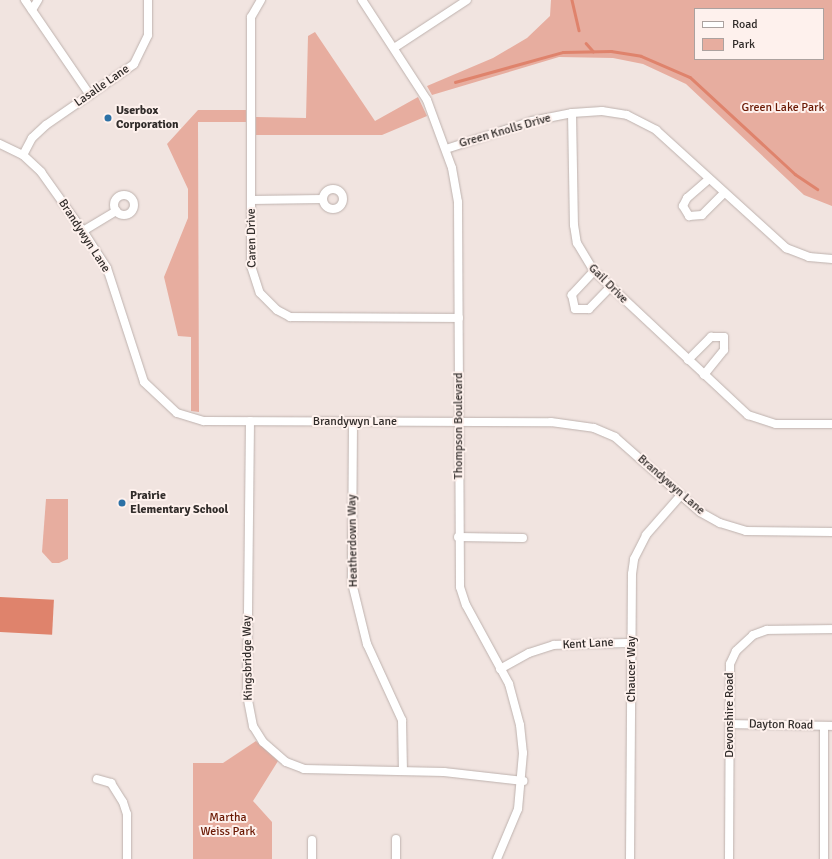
<!DOCTYPE html>
<style>
body{margin:0}
#map{position:relative;width:832px;height:859px;overflow:hidden;background:#f1e4e0;font-family:Signika,sans-serif}
div>[style]{position:absolute}
[style*='--x']{left:calc(var(--x)*1px);top:calc(var(--y)*1px);width:calc(var(--w)*1px);rotate:calc(var(--a)*1deg)}
.green>*{inset:0;background:#e7ad9f}
.water>*{inset:0;background:#df836c;transform-origin:0 0}
.stream>*{height:2.5px;margin:-1.25px;padding:0 1.25px;transform-origin:1.25px;border-radius:1.25px;background:#df836c}
.roads{filter:drop-shadow(0 0 1px #beb2ae) drop-shadow(0 0 1px #beb2ae)}
.minor>*{height:8px;margin:-4px;padding:0 4px;transform-origin:4px;border-radius:4px;background:#fff}
.minor>.ring{margin:-4px;padding:0;box-sizing:content-box;background:none;border:8px solid #fff;border-radius:50%}
.dots>*{width:11px;height:11px;translate:-50% -50%;box-sizing:border-box;border:2px solid #fef1ed;border-radius:50%}
span{translate:-50% -50%;white-space:nowrap;text-align:center;line-height:1.15;-webkit-text-stroke:4px #fef1ed;paint-order:stroke}
.street-label{font-size:12px;color:#312c2a}
.park-label{font-size:12px;color:#6a1803}
.poi-label{font-size:12px;color:#312c2a;font-weight:700}
.left{translate:0 -50%;text-align:left}
.legend{position:absolute;left:694px;top:8px;width:130px;height:52px;box-sizing:border-box;background:#fef1ed;border:1px solid #aca29f;margin:0;padding:5px 7px;list-style:none;font-size:12px;color:#312c2a}
.legend li{display:flex;align-items:center;gap:8px;height:20px}
.legend b{width:20px;border:1px solid #aca29f}
</style>
<div id="map">
<div class="green">
<i style="clip-path:polygon(evenodd,551px 0,832px 0,832px 206px,804px 195px,686px 84px,643px 64px,613px 58px,559px 57px,432px 95px,427px 86px,493px 58px,527px 38px,550px 16px,551px 0,695px 9px,823px 9px,823px 59px,695px 59px,695px 9px)"></i>
<i style="clip-path:polygon(315px 32px,375px 121px,418px 97px,427px 116px,382px 135px,256px 135px,256px 117px,306px 118px,308px 36px)"></i>
<i style="clip-path:polygon(198px 110px,246px 110px,246px 122px,198px 122px,199px 412px,191px 411px,191px 337px,178px 336px,164px 277px,188px 218px,188px 189px,167px 144px)"></i>
<i style="clip-path:polygon(46px 499px,68px 499px,68px 559px,59px 563px,52px 563px,42px 552px)"></i>
<i style="clip-path:polygon(256px 741px,278px 761px,253px 801px,272px 822px,272px 859px,193px 859px,193px 763px,223px 763px)"></i>
</div>
<div class="water">
<i style="left:0;top:597px;width:54px;height:35px;rotate:3deg"></i>
</div>
<div class="stream">
<i style="--x:572;--y:0;--w:31;--a:77"></i>
<i style="--x:586;--y:43;--w:11;--a:49"></i>
<i style="--x:455;--y:82;--w:112;--a:-15.5"></i>
<i style="--x:563;--y:52;--w:48;--a:-1.2"></i>
<i style="--x:611;--y:51;--w:30;--a:9"></i>
<i style="--x:641;--y:56;--w:53;--a:23.2"></i>
<i style="--x:690;--y:77;--w:143;--a:42.7"></i>
<i style="--x:795;--y:174;--w:27;--a:34"></i>
</div>
<div class="roads">
<div class="minor">
<i style="--x:25;--y:0;--w:115;--a:55.6"></i>
<i style="--x:261;--y:0;--w:20;--a:120"></i>
<i style="--x:251;--y:17;--w:249;--a:90"></i>
<i style="--x:251;--y:266;--w:28;--a:72"></i>
<i style="--x:260;--y:293;--w:24;--a:45"></i>
<i style="--x:277;--y:310;--w:15;--a:28"></i>
<i style="--x:290;--y:317;--w:169;--a:0.3"></i>
<i style="--x:362;--y:0;--w:119;--a:57"></i>
<i style="--x:427;--y:100;--w:72;--a:69.8"></i>
<i style="--x:452;--y:168;--w:35;--a:80"></i>
<i style="--x:458;--y:202;--w:385;--a:89.7"></i>
<i style="--x:460;--y:587;--w:19;--a:72"></i>
<i style="--x:466;--y:605;--w:90;--a:61.4"></i>
<i style="--x:509;--y:684;--w:42;--a:75"></i>
<i style="--x:520;--y:725;--w:28;--a:84"></i>
<i style="--x:523;--y:753;--w:56;--a:95.1"></i>
<i style="--x:518;--y:809;--w:54;--a:112.8"></i>
<i style="--x:32;--y:10;--w:12;--a:-59"></i>
<i style="--x:394;--y:48;--w:87;--a:-33.3"></i>
<i style="--x:572;--y:113;--w:112;--a:89"></i>
<i style="--x:574;--y:225;--w:18;--a:81"></i>
<i style="--x:577;--y:243;--w:33;--a:59"></i>
<i style="--x:594;--y:271;--w:211;--a:43.1"></i>
<i style="--x:748;--y:415;--w:29;--a:18"></i>
<i style="--x:776;--y:424;--w:56;--a:0"></i>
<i style="--x:0;--y:144;--w:25;--a:26"></i>
<i style="--x:23;--y:155;--w:25;--a:43"></i>
<i style="--x:41;--y:172;--w:72;--a:54.6"></i>
<i style="--x:83;--y:231;--w:44;--a:57"></i>
<i style="--x:107;--y:268;--w:120;--a:72"></i>
<i style="--x:144;--y:382;--w:45;--a:43.2"></i>
<i style="--x:177;--y:413;--w:28;--a:17"></i>
<i style="--x:204;--y:421;--w:347;--a:0.2"></i>
<i style="--x:551;--y:422;--w:43;--a:7.9"></i>
<i style="--x:594;--y:428;--w:23;--a:23"></i>
<i style="--x:615;--y:437;--w:113;--a:41.4"></i>
<i style="--x:700;--y:512;--w:23;--a:29"></i>
<i style="--x:720;--y:523;--w:27;--a:17"></i>
<i style="--x:746;--y:531;--w:86;--a:0.7"></i>
<i style="--x:446;--y:149;--w:90;--a:-18"></i>
<i style="--x:532;--y:121;--w:41;--a:-11.3"></i>
<i style="--x:572;--y:113;--w:30;--a:-4"></i>
<i style="--x:602;--y:111;--w:25;--a:9"></i>
<i style="--x:627;--y:115;--w:33;--a:27"></i>
<i style="--x:656;--y:130;--w:176;--a:42.2"></i>
<i style="--x:786;--y:248;--w:25;--a:21"></i>
<i style="--x:809;--y:257;--w:23;--a:5"></i>
<i style="--x:23;--y:155;--w:19;--a:-62"></i>
<i style="--x:32;--y:138;--w:19;--a:-43"></i>
<i style="--x:46;--y:125;--w:107;--a:-34.7"></i>
<i style="--x:134;--y:64;--w:32;--a:-64"></i>
<i style="--x:148;--y:35;--w:35;--a:-90"></i>
<i style="--x:709;--y:179;--w:29;--a:139"></i>
<i style="--x:687;--y:198;--w:9;--a:117"></i>
<i style="--x:683;--y:206;--w:12;--a:59"></i>
<i style="--x:689;--y:216;--w:13;--a:-4"></i>
<i style="--x:702;--y:215;--w:31;--a:-45"></i>
<i class="ring" style="left:323px;top:189px;width:12px;height:12px"></i>
<i class="ring" style="left:114px;top:195px;width:12px;height:12px"></i>
<i style="--x:251;--y:200;--w:72;--a:-0.8"></i>
<i style="--x:83;--y:231;--w:39;--a:-31"></i>
<i style="--x:594;--y:271;--w:33;--a:133"></i>
<i style="--x:572;--y:295;--w:14;--a:78"></i>
<i style="--x:575;--y:309;--w:14;--a:0"></i>
<i style="--x:589;--y:309;--w:30;--a:-46"></i>
<i style="--x:688;--y:360;--w:33;--a:-45"></i>
<i style="--x:711;--y:337;--w:13;--a:0"></i>
<i style="--x:724;--y:337;--w:13;--a:90"></i>
<i style="--x:724;--y:350;--w:32;--a:129"></i>
<i style="--x:250;--y:421;--w:274;--a:90.6"></i>
<i style="--x:247;--y:695;--w:32;--a:79"></i>
<i style="--x:253;--y:726;--w:19;--a:58"></i>
<i style="--x:263;--y:742;--w:30;--a:41"></i>
<i style="--x:286;--y:762;--w:19;--a:21"></i>
<i style="--x:304;--y:769;--w:140;--a:1.2"></i>
<i style="--x:444;--y:772;--w:80;--a:6.5"></i>
<i style="--x:353;--y:422;--w:161;--a:90.4"></i>
<i style="--x:352;--y:583;--w:63;--a:76.2"></i>
<i style="--x:367;--y:644;--w:84;--a:65.3"></i>
<i style="--x:402;--y:720;--w:51;--a:88.9"></i>
<i style="--x:458;--y:537;--w:65;--a:0.9"></i>
<i style="--x:500;--y:669;--w:33;--a:-29"></i>
<i style="--x:529;--y:653;--w:26;--a:-18"></i>
<i style="--x:554;--y:645;--w:78;--a:-1.5"></i>
<i style="--x:730;--y:724;--w:102;--a:1.1"></i>
<i style="--x:97;--y:779;--w:15;--a:16"></i>
<i style="--x:111;--y:783;--w:22;--a:58"></i>
<i style="--x:123;--y:802;--w:13;--a:72"></i>
<i style="--x:127;--y:814;--w:45;--a:90"></i>
<i style="--x:396;--y:839;--w:20;--a:90"></i>
<i style="--x:312;--y:840;--w:19;--a:90"></i>
<i style="--x:630;--y:859;--w:285;--a:-89.6"></i>
<i style="--x:632;--y:574;--w:15;--a:-82"></i>
<i style="--x:634;--y:559;--w:27;--a:-63"></i>
<i style="--x:646;--y:535;--w:53;--a:-48.8"></i>
<i style="--x:729;--y:859;--w:195;--a:-89.7"></i>
<i style="--x:730;--y:664;--w:14;--a:-65"></i>
<i style="--x:736;--y:651;--w:23;--a:-43"></i>
<i style="--x:753;--y:635;--w:15;--a:-20"></i>
<i style="--x:767;--y:630;--w:65;--a:-0.9"></i>
<i style="--x:824;--y:859;--w:133;--a:-90"></i>
</div>
</div>
<div class="dots">
<i style="left:108px;top:118px;background:#2c71a6"></i>
<i style="left:122px;top:503px;background:#2c71a6"></i>
</div>
<div class="street-label">
<span style="left:102px;top:86px;rotate:-35deg">Lasalle Lane</span>
<span style="left:505px;top:131px;rotate:-16deg">Green Knolls Drive</span>
<span style="left:84px;top:236px;rotate:57deg">Brandywyn Lane</span>
<span style="left:252px;top:238px;rotate:-91deg">Caren Drive</span>
<span style="left:608px;top:284px;rotate:45deg">Gail Drive</span>
<span style="left:355px;top:422px">Brandywyn Lane</span>
<span style="left:459px;top:426px;rotate:-90deg">Thompson Boulevard</span>
<span style="left:671px;top:485px;rotate:41deg">Brandywyn Lane</span>
<span style="left:353px;top:541px;rotate:-91deg">Heatherdown Way</span>
<span style="left:588px;top:644px;rotate:-3deg">Kent Lane</span>
<span style="left:248px;top:658px;rotate:-91deg">Kingsbridge Way</span>
<span style="left:632px;top:669px;rotate:-90deg">Chaucer Way</span>
<span style="left:730px;top:715px;rotate:-90deg">Devonshire Road</span>
<span style="left:781px;top:725px;rotate:1deg">Dayton Road</span>
</div>
<div class="park-label">
<span style="left:783px;top:108px">Green Lake Park</span>
<span style="left:228px;top:825px">Martha<br>Weiss Park</span>
</div>
<div class="poi-label">
<span class="left" style="left:116px;top:118px">Userbox<br>Corporation</span>
<span class="left" style="left:130px;top:503px">Prairie<br>Elementary School</span>
</div>
<ul class="legend">
<li><b style="height:5px;background:#fff"></b>Road</li>
<li><b style="height:11px;background:#e7ad9f"></b>Park</li>
</ul>
</div>
